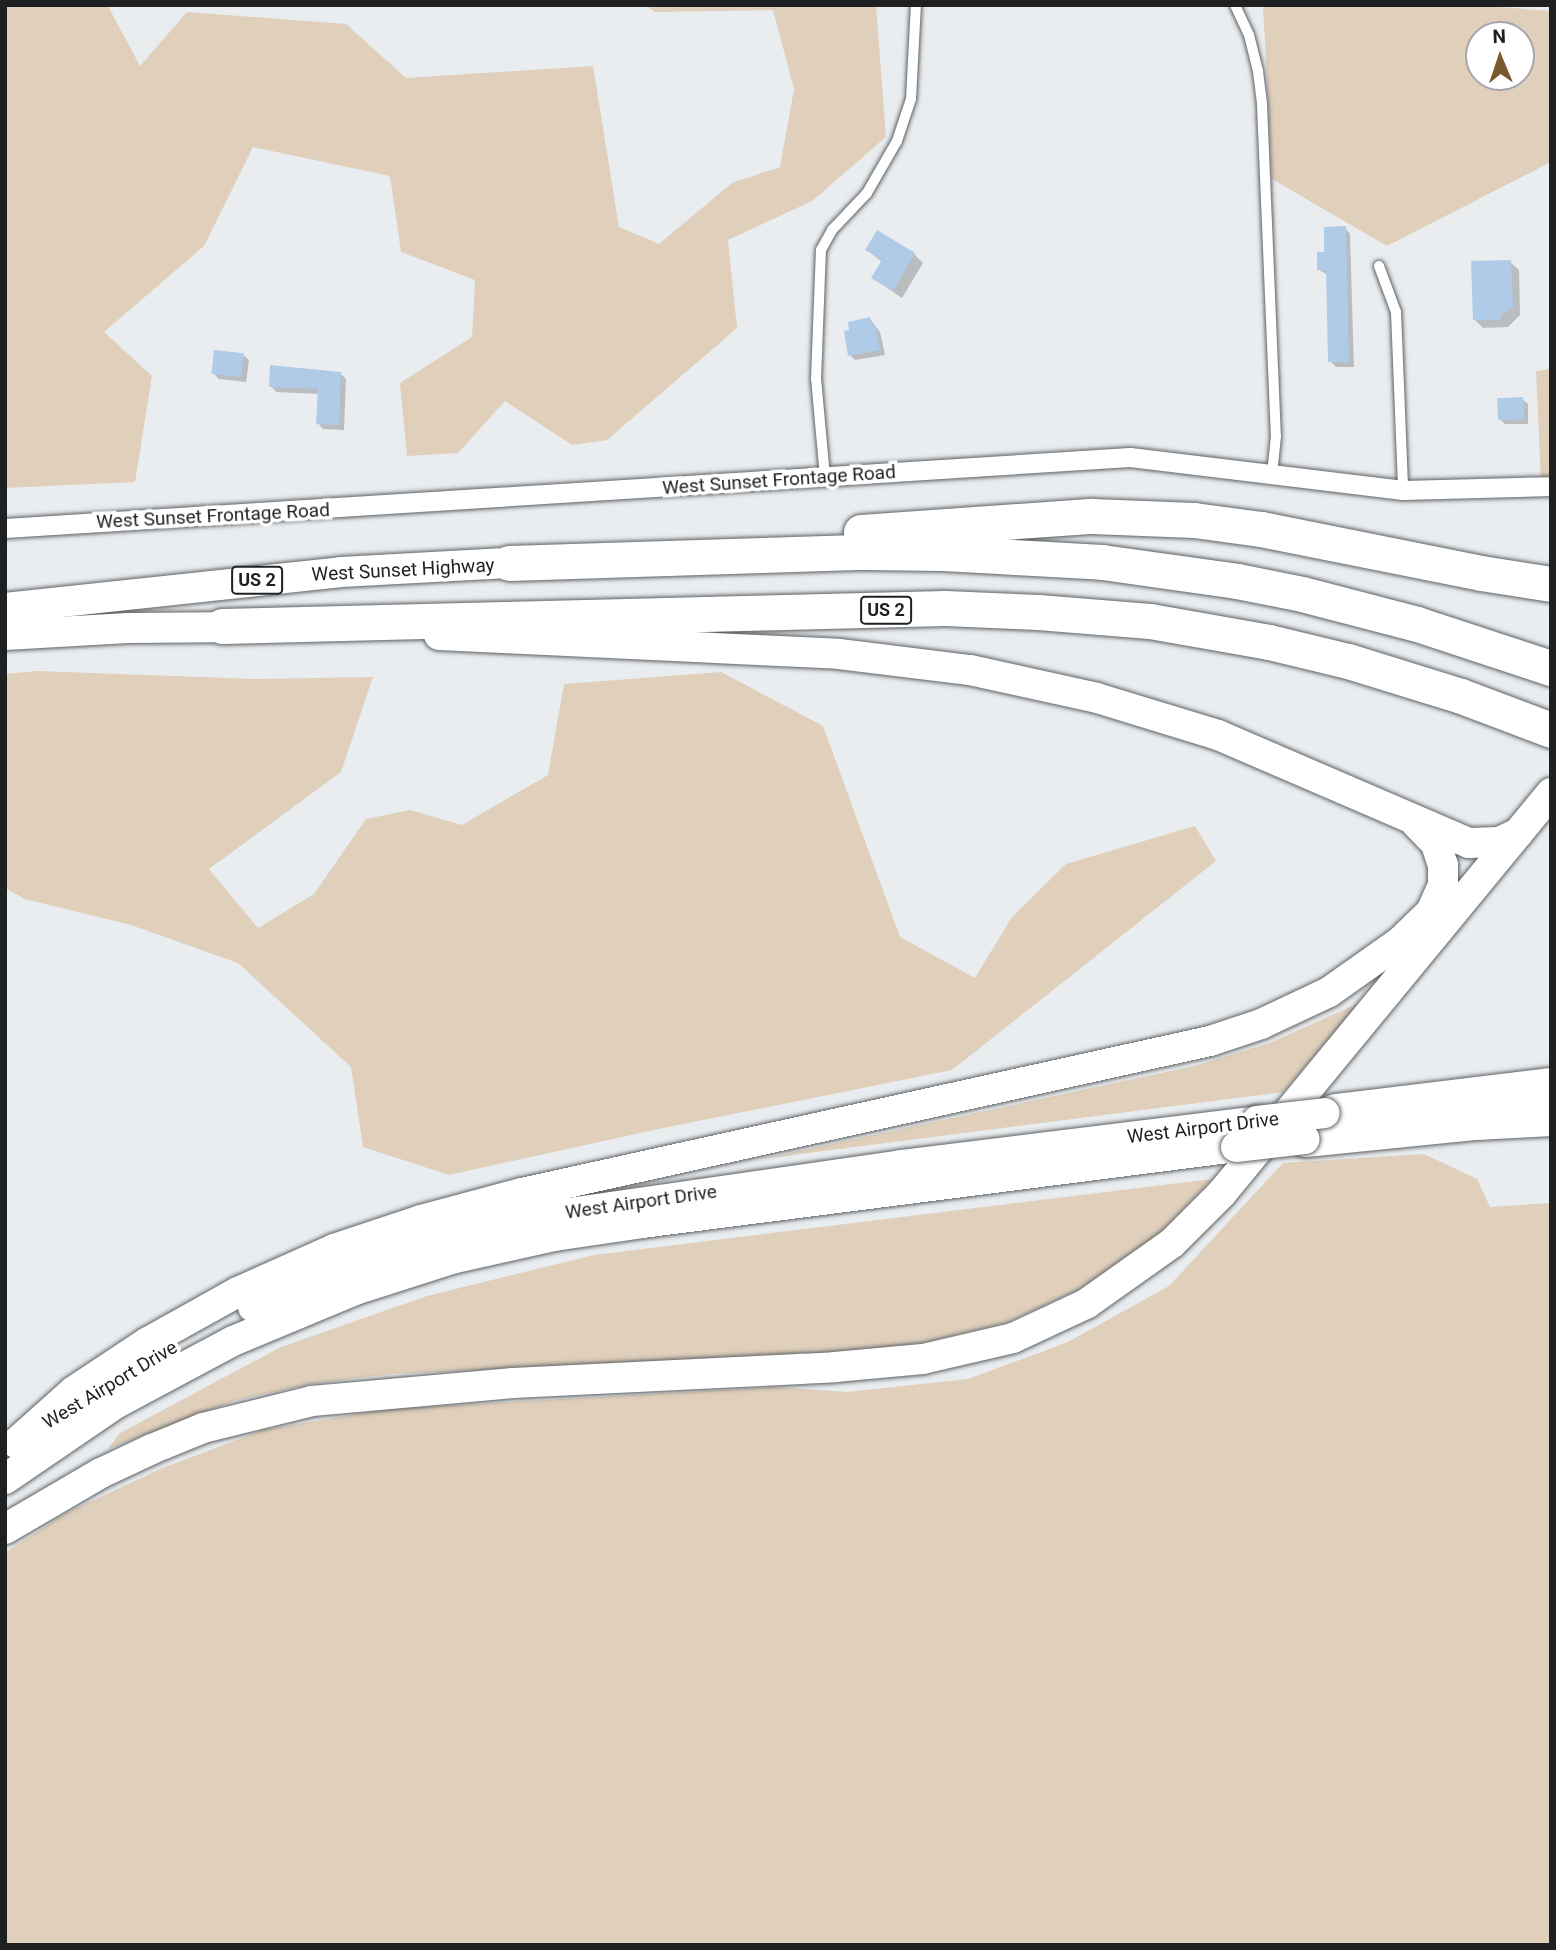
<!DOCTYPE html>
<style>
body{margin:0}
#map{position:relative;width:1556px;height:1950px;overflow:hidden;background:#e9edf0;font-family:Roboto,sans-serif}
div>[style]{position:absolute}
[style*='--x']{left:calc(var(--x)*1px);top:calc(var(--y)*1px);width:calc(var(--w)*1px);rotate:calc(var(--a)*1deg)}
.green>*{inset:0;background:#dfcfbb}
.shadow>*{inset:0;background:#0003}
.building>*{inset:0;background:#afcbe8;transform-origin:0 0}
.roads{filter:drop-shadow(0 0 2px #5f6265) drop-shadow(0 0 2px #5f6265)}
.service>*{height:10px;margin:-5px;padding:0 5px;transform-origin:5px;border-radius:5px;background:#fff}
.minor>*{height:19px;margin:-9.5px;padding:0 9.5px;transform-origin:9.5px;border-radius:9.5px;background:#fff}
.primary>*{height:30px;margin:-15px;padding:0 15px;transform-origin:15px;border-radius:15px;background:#fff}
.motorway>*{height:35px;margin:-17.5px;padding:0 17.5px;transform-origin:17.5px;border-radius:17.5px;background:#fff}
.bridges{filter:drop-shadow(0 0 2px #5f6265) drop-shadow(0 0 2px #5f6265)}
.primary-bridge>*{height:30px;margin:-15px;padding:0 15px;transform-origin:15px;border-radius:15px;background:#fff}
span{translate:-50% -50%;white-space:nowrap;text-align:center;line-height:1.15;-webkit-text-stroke:7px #fff;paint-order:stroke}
.shield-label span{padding:2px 5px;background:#fff;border:2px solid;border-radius:5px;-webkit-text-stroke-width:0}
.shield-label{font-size:18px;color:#1f2022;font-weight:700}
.street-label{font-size:19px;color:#1f2022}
.frame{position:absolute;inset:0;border:7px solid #1f2022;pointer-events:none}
.north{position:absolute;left:1465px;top:21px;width:70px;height:70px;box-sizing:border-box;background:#fff;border:2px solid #a5a6a7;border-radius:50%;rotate:358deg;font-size:19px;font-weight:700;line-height:28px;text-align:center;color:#1f2022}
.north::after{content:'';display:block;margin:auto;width:24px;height:32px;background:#7a5930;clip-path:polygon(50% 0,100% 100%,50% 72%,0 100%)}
</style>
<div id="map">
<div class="green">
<i style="clip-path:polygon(5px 5px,108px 6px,140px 66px,187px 12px,346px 24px,406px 78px,593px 66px,619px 227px,659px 244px,732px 183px,780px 167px,794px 89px,773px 10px,655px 12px,645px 5px,876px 5px,886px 137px,812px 201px,728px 240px,737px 328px,607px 440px,572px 445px,505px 401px,458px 453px,407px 456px,400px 383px,472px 337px,475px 280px,401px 252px,390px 176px,253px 147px,204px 246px,104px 332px,152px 376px,135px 482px,5px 488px)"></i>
<i style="clip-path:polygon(evenodd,1263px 5px,1474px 5px,1551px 11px,1551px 162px,1387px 246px,1272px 179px,1263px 5px,1479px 35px,1521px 35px,1521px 77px,1479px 77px,1479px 35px)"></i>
<i style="clip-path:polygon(1551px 369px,1551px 479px,1541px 480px,1536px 371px)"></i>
<i style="clip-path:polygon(37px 671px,256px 679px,373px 677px,341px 772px,209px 869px,258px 928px,314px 894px,366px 819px,410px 810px,462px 825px,548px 775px,564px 684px,721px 672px,823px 726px,900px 937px,975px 978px,1012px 917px,1066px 864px,1195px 826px,1216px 861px,952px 1070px,663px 1128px,449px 1175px,363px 1147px,351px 1067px,238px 963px,131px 925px,25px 899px,5px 888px,5px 674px)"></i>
<i style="clip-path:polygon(1359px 1003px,1283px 1092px,762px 1159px,1194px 1066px,1270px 1043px)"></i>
<i style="clip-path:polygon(1424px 1154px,1477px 1179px,1490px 1207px,1551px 1203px,1551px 1945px,5px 1945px,5px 1553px,64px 1514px,160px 1469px,263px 1430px,386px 1409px,776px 1387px,847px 1392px,968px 1379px,1068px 1342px,1169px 1286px,1283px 1163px)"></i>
<i style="clip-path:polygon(1212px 1179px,1160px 1233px,1082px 1288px,1005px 1323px,921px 1343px,830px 1354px,393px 1374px,310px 1384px,234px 1401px,108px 1449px,120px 1433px,281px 1347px,427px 1296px,594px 1255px)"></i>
</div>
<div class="shadow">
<i style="clip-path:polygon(1345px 228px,1350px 234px,1354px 367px,1336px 367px,1330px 361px,1328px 275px,1319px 270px)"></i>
<i style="clip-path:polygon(867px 250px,914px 254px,923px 263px,902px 298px,873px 278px,882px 262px)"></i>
<i style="clip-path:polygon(1510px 262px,1519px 270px,1520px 315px,1508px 327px,1483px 328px,1475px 320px)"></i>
<i style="clip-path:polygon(870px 319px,880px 332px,885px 355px,855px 360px,850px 355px)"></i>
<i style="clip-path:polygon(243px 355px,249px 360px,246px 382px,219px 379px,213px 373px)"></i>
<i style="clip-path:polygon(341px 374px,346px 379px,344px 430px,323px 429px,318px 423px,319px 394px,276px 392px,271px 386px)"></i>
<i style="clip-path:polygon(1522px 399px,1528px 404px,1528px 424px,1505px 424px,1500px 419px)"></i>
</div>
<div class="building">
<i style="clip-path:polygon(1346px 226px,1349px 362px,1328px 362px,1326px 270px,1317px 270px,1317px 252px,1324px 252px,1324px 227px)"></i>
<i style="clip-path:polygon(877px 230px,915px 253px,893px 291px,871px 278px,882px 260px,865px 250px)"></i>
<i style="clip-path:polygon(1511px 260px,1513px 307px,1500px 316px,1501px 320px,1473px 320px,1471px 261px)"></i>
<i style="clip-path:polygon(870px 317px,872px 325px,875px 324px,880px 350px,848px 356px,844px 331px,849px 330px,848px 322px)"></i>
<i style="left:214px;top:350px;width:30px;height:24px;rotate:6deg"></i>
<i style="clip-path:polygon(270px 365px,341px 372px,339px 425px,316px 424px,318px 389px,269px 387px)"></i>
<i style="left:1523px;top:397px;width:22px;height:26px;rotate:87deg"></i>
</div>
<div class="roads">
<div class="service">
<i style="--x:1235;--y:5;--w:33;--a:65"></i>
<i style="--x:1249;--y:35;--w:37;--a:76"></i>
<i style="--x:1258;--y:71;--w:34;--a:83"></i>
<i style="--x:1262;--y:105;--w:331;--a:87.6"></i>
<i style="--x:1276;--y:436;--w:39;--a:96"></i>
<i style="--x:1379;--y:266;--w:49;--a:69.7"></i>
<i style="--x:1396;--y:312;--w:178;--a:87.7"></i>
<i style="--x:825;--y:477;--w:98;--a:-95.2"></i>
<i style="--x:816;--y:379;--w:129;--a:-87.8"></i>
<i style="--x:821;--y:250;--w:23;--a:-61"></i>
<i style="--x:832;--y:230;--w:51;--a:-46.6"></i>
<i style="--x:867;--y:193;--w:60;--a:-60"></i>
<i style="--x:897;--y:141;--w:44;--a:-71.6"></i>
<i style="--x:911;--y:99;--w:94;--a:-87"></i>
</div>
<div class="minor">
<i style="--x:5;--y:528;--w:1127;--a:-3.61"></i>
<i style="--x:1130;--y:457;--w:275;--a:6.9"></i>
<i style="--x:1403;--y:490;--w:148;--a:-1.5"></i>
</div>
<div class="primary">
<i style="--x:5;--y:608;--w:338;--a:-6.1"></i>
<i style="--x:341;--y:572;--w:168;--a:-3.1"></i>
<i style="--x:5;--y:635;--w:123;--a:-3.3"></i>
<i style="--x:128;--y:628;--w:118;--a:-0.5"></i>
<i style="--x:439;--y:635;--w:400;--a:2.7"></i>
<i style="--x:839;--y:654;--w:132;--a:7"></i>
<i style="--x:970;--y:670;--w:130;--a:12.4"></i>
<i style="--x:1097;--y:698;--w:127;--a:17"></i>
<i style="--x:1218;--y:735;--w:273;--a:23.3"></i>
<i style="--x:1469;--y:843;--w:30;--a:-2"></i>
<i style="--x:1499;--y:842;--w:21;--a:-25"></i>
<i style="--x:1416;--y:823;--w:29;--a:46"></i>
<i style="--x:1436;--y:844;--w:22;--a:72"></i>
<i style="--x:1443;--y:865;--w:20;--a:90"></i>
<i style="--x:1443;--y:885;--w:30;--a:114"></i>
<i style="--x:253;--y:1307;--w:131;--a:-21.5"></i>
<i style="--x:375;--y:1259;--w:151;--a:-15"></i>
<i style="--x:521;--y:1220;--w:384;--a:-8.2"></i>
<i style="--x:901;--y:1165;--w:359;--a:-7"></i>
<i style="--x:16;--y:1443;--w:78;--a:-41.9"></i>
<i style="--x:74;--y:1391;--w:89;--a:-33.5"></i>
<i style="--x:148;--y:1342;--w:103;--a:-29.1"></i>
<i style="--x:238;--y:1292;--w:105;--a:-24.1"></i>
<i style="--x:334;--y:1249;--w:92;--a:-18.4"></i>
<i style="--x:421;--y:1220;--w:105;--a:-15"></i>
<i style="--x:522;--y:1193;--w:705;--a:-12.46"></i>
<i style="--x:1210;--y:1041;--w:54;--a:-18.4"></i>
<i style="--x:1261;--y:1024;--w:75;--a:-25.2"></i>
<i style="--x:1329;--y:992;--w:88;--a:-35.3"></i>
<i style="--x:1401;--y:941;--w:57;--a:-44.3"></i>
<i style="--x:5;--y:1479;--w:133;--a:-34.3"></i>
<i style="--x:115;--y:1404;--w:134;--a:-28.1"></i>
<i style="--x:233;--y:1341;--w:132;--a:-22.7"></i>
<i style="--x:355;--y:1290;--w:105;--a:-17.7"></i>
<i style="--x:455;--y:1258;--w:101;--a:-12.5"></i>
<i style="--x:554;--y:1236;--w:89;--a:-8.4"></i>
<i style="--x:642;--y:1223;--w:599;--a:-7.29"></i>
<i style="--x:5;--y:1529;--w:111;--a:-30.3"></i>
<i style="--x:101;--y:1473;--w:56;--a:-25.2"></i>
<i style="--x:152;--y:1449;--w:55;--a:-22.4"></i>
<i style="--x:203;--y:1428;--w:112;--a:-13.9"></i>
<i style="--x:312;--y:1401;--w:202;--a:-5.1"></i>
<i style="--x:513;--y:1383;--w:322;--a:-2.8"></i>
<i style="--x:835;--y:1367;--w:88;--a:-5.2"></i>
<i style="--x:923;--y:1359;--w:92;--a:-13.1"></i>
<i style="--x:1013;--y:1338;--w:81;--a:-25"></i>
<i style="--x:1086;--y:1304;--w:105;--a:-35.3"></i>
<i style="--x:1172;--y:1243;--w:71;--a:-45"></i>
<i style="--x:1222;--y:1193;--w:518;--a:-50.56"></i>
</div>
<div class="motorway">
<i style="--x:861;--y:532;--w:232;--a:-4"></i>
<i style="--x:1092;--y:516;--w:102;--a:2.2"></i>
<i style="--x:1194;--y:520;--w:68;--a:7.7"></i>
<i style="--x:1261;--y:529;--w:224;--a:11.3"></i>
<i style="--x:1481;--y:573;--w:71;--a:8.9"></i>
<i style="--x:509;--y:563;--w:356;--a:-1.8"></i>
<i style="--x:865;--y:552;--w:78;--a:0.7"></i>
<i style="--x:943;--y:553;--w:159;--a:3.2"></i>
<i style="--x:1102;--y:562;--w:136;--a:8"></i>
<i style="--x:1237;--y:581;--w:66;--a:11.3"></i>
<i style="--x:1302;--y:594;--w:119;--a:14.6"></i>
<i style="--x:1417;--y:624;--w:141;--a:18.2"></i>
<i style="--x:222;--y:626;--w:723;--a:-1.43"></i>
<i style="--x:945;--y:608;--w:93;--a:2.5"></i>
<i style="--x:1038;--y:612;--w:112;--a:4.6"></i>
<i style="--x:1150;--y:621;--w:121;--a:10"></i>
<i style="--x:1269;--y:642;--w:81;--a:13.5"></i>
<i style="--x:1348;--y:661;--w:118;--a:17.2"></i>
<i style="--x:1461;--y:696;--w:96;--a:20.7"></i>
<i style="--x:1335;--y:1111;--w:218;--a:-6.9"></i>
<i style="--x:1305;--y:1139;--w:172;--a:-5.7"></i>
<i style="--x:1476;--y:1122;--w:75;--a:-3.1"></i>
</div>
</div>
<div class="bridges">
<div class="primary-bridge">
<i style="--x:1257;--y:1121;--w:68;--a:-6.7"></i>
<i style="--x:1236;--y:1147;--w:69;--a:-6.6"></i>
</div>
</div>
<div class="shield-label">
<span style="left:257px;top:580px">US 2</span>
<span style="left:886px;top:610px">US 2</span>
</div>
<div class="street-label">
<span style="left:779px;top:480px;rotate:-4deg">West Sunset Frontage Road</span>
<span style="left:213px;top:516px;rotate:-3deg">West Sunset Frontage Road</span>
<span style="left:403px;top:570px;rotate:-3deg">West Sunset Highway</span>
<span style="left:1203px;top:1128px;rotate:-7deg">West Airport Drive</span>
<span style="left:641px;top:1202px;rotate:-8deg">West Airport Drive</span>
<span style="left:110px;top:1385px;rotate:-31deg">West Airport Drive</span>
</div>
<div class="frame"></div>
<div class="north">N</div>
</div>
